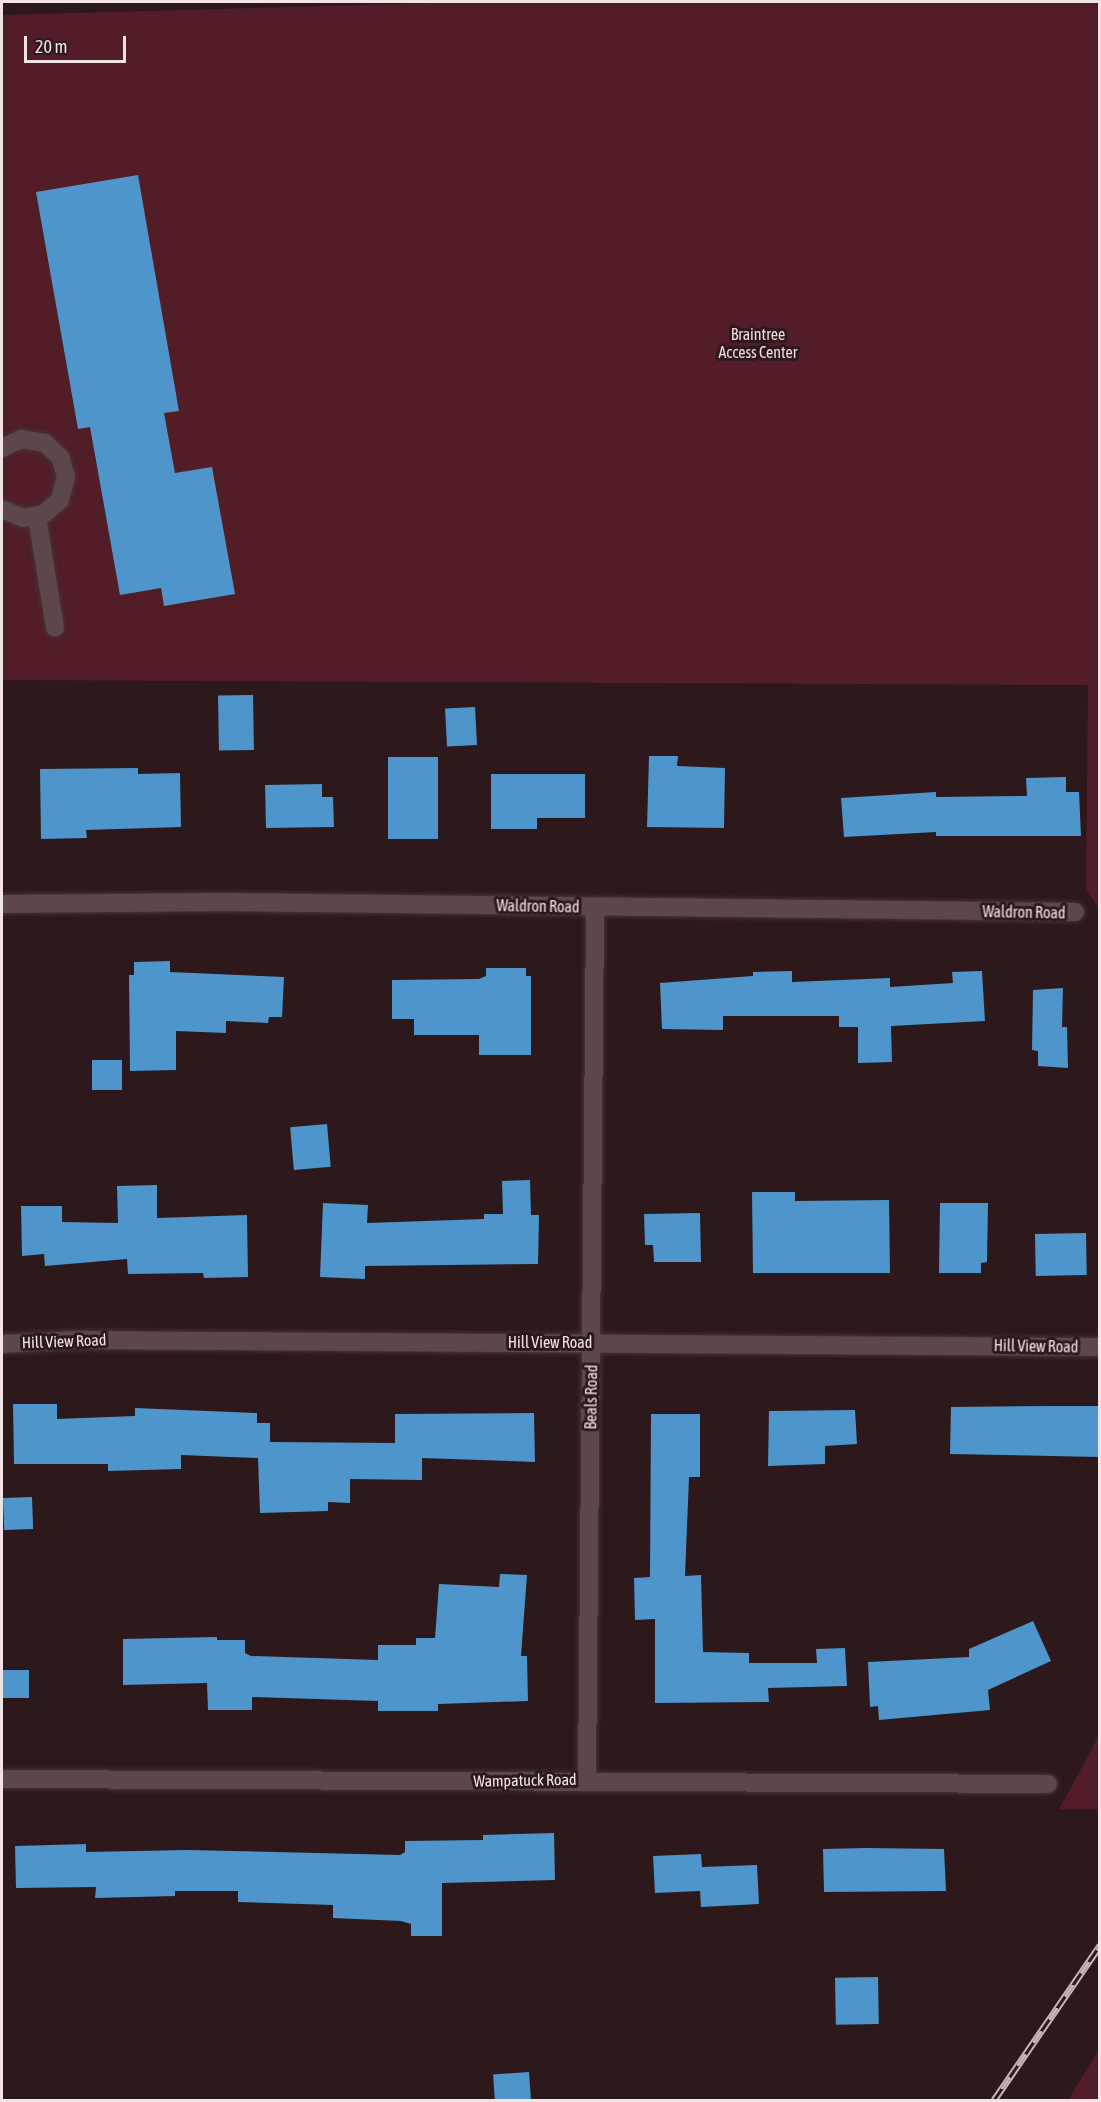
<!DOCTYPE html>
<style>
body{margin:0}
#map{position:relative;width:1101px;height:2102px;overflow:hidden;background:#2d191c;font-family:"Asap Condensed",sans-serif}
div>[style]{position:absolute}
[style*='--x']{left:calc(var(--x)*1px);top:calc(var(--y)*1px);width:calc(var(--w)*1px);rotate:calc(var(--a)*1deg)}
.green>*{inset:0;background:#521d26}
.building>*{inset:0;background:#4d95ca;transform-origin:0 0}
.roads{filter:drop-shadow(0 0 2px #453537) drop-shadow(0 0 2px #453537)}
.minor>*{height:18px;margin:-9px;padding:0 9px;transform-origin:9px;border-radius:9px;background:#5e4749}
.rail>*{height:7px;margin-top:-3.5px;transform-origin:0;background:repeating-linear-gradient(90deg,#2d191c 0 14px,#c5b6b7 0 28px);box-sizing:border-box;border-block:2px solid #c5b6b7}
span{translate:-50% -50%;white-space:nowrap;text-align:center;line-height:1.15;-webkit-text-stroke:6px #2d191c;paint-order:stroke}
.park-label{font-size:16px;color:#f2d9db}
.street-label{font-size:16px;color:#f2e4e5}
.frame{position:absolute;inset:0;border:3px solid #f2e4e5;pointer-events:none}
.scale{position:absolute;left:24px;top:36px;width:102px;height:27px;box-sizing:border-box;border:3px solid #f2e4e5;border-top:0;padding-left:8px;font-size:18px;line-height:21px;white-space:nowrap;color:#f2e4e5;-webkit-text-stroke:4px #2d191c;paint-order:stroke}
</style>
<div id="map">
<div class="green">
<i style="clip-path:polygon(468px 2px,1099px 2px,1099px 909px,1086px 889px,1088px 685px,2px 680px,2px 15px)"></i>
<i style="clip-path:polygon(1099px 1734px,1099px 1809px,1059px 1809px,1090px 1753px)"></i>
<i style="clip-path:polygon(1099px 2050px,1099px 2100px,1068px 2100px,1097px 2053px)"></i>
</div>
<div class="building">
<i style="clip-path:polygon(138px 175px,179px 411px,164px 413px,175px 473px,212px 467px,235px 594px,164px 606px,161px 588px,120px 595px,90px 427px,78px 429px,36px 192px)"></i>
<i style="left:253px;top:695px;width:55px;height:35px;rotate:89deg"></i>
<i style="left:475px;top:707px;width:38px;height:30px;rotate:87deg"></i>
<i style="clip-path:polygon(649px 756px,678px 756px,677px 766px,725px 768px,724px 828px,647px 827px)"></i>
<i style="left:388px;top:757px;width:50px;height:82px"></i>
<i style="clip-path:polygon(138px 768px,138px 774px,180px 773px,181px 827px,86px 830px,87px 838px,41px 839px,40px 769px)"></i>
<i style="clip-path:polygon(491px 774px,585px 774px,585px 818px,537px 818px,537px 829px,491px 829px)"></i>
<i style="clip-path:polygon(1066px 777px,1066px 792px,1079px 792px,1081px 836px,936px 836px,936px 832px,844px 837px,841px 798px,936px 792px,936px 797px,1027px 796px,1026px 778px)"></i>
<i style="clip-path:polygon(322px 784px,322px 797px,333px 797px,334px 827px,266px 828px,265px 785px)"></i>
<i style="clip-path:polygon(170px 961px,170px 972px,284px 977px,282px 1017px,269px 1017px,268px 1023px,226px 1021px,226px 1033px,176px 1031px,176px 1070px,130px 1071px,129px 975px,134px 975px,134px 962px)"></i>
<i style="clip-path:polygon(486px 968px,526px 968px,526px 976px,531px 976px,531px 1055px,479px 1055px,479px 1035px,414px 1035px,414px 1019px,392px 1019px,392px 980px,479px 979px,486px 976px)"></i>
<i style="clip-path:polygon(792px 971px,792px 982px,890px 978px,890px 987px,953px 983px,952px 972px,982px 971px,985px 1021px,891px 1026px,892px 1062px,858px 1063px,858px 1027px,839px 1027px,839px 1016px,723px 1016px,723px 1030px,662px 1029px,660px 983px,753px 976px,753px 972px)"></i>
<i style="clip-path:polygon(1063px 988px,1062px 1027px,1067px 1027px,1068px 1068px,1038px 1066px,1038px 1051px,1032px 1050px,1033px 990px)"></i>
<i style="left:92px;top:1060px;width:30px;height:30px"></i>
<i style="left:327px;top:1124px;width:43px;height:37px;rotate:85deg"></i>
<i style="clip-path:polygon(530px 1180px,531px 1215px,539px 1215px,538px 1264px,365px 1266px,365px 1279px,320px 1277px,323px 1203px,368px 1205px,367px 1223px,484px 1219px,484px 1214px,503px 1214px,502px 1181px)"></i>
<i style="clip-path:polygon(157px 1185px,157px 1218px,247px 1215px,248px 1277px,204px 1278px,203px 1273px,128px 1274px,127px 1259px,45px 1266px,44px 1254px,22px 1256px,21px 1206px,62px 1206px,62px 1222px,118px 1223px,117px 1186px)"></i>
<i style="clip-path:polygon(752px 1192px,795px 1192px,795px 1201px,889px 1200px,890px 1273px,753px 1273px)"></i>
<i style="clip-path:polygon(940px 1203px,988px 1203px,987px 1262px,981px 1263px,981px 1273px,939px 1273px)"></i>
<i style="clip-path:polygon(700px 1213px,701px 1262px,654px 1262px,653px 1245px,645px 1245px,644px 1214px)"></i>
<i style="left:1086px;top:1233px;width:42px;height:51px;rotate:89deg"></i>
<i style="clip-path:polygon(13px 1404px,57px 1404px,57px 1419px,135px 1416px,135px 1408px,257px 1413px,257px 1423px,270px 1423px,270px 1442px,395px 1443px,395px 1414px,534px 1413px,535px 1462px,422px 1458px,422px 1480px,350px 1479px,350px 1503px,328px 1502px,328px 1511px,260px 1513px,258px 1458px,181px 1455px,181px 1469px,108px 1471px,108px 1464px,14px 1464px)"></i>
<i style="clip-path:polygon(1052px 1406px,1099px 1406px,1099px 1457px,950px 1454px,951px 1407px)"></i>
<i style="clip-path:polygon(855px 1410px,857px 1444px,825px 1446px,825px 1464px,768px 1466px,769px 1411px)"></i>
<i style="clip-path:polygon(651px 1414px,700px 1414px,700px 1477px,689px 1477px,685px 1576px,701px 1575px,703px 1652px,749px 1653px,749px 1663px,817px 1663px,816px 1649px,845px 1648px,847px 1686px,768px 1688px,769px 1702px,655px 1703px,655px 1619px,635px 1620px,634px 1578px,650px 1577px)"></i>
<i style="left:32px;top:1497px;width:32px;height:29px;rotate:88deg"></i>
<i style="clip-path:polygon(500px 1574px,527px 1575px,521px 1656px,527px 1656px,528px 1701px,438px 1704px,438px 1711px,378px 1711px,378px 1701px,252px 1697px,252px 1710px,208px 1710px,207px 1683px,123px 1685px,123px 1639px,217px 1637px,217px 1640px,245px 1640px,245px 1653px,251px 1656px,378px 1660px,378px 1645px,416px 1645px,416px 1638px,435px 1638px,439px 1584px,499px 1587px)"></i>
<i style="clip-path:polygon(1033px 1621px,1051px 1661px,988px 1690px,990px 1710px,879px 1720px,878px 1706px,870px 1707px,868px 1662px,969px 1657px,969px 1649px)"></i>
<i style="left:29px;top:1670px;width:28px;height:27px;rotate:90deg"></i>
<i style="clip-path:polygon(554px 1833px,555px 1880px,442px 1883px,442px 1936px,411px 1936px,411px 1924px,401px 1921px,333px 1918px,333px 1905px,238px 1902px,238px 1891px,175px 1891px,175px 1896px,95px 1898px,96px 1887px,16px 1888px,15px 1846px,86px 1844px,86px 1852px,188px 1850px,400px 1855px,405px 1852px,405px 1841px,483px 1840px,483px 1835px)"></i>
<i style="clip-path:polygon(865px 1848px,944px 1849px,946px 1891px,824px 1892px,823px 1849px)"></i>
<i style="clip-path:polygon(701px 1854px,702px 1867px,757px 1865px,759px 1904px,701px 1907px,700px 1891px,655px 1893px,653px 1856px)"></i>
<i style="left:878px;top:1977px;width:47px;height:43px;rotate:89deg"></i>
<i style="left:529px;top:2072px;width:28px;height:36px;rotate:86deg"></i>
</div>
<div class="roads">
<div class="minor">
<i style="--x:2;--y:448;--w:21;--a:-25"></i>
<i style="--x:21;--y:439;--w:24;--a:9"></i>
<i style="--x:45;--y:443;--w:21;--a:43"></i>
<i style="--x:60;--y:457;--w:21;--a:73"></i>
<i style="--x:66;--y:477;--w:24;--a:105"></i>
<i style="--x:60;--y:500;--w:21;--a:139"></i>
<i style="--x:44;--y:514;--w:21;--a:169"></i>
<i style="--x:23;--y:518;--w:23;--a:-157"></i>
<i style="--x:37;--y:517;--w:112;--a:80.8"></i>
<i style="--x:2;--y:904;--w:221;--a:-0.5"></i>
<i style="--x:223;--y:902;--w:852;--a:0.67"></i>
<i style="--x:2;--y:1344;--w:73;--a:-3.1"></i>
<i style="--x:75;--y:1340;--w:1025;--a:0.39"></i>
<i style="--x:2;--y:1779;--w:1046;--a:0.27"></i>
<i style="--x:587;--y:1780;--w:873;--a:-89.47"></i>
</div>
</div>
<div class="rail">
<i style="--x:994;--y:2100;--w:188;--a:-55.6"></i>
</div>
<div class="park-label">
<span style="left:758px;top:343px">Braintree<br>Access Center</span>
</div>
<div class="street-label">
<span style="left:538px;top:906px;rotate:1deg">Waldron Road</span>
<span style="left:1024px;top:912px;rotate:1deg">Waldron Road</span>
<span style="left:64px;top:1341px;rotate:-2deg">Hill View Road</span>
<span style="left:550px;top:1342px">Hill View Road</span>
<span style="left:1036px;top:1346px;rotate:1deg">Hill View Road</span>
<span style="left:591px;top:1397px;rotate:-89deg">Beals Road</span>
<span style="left:525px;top:1780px;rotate:-1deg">Wampatuck Road</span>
</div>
<div class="frame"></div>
<div class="scale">20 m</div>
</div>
